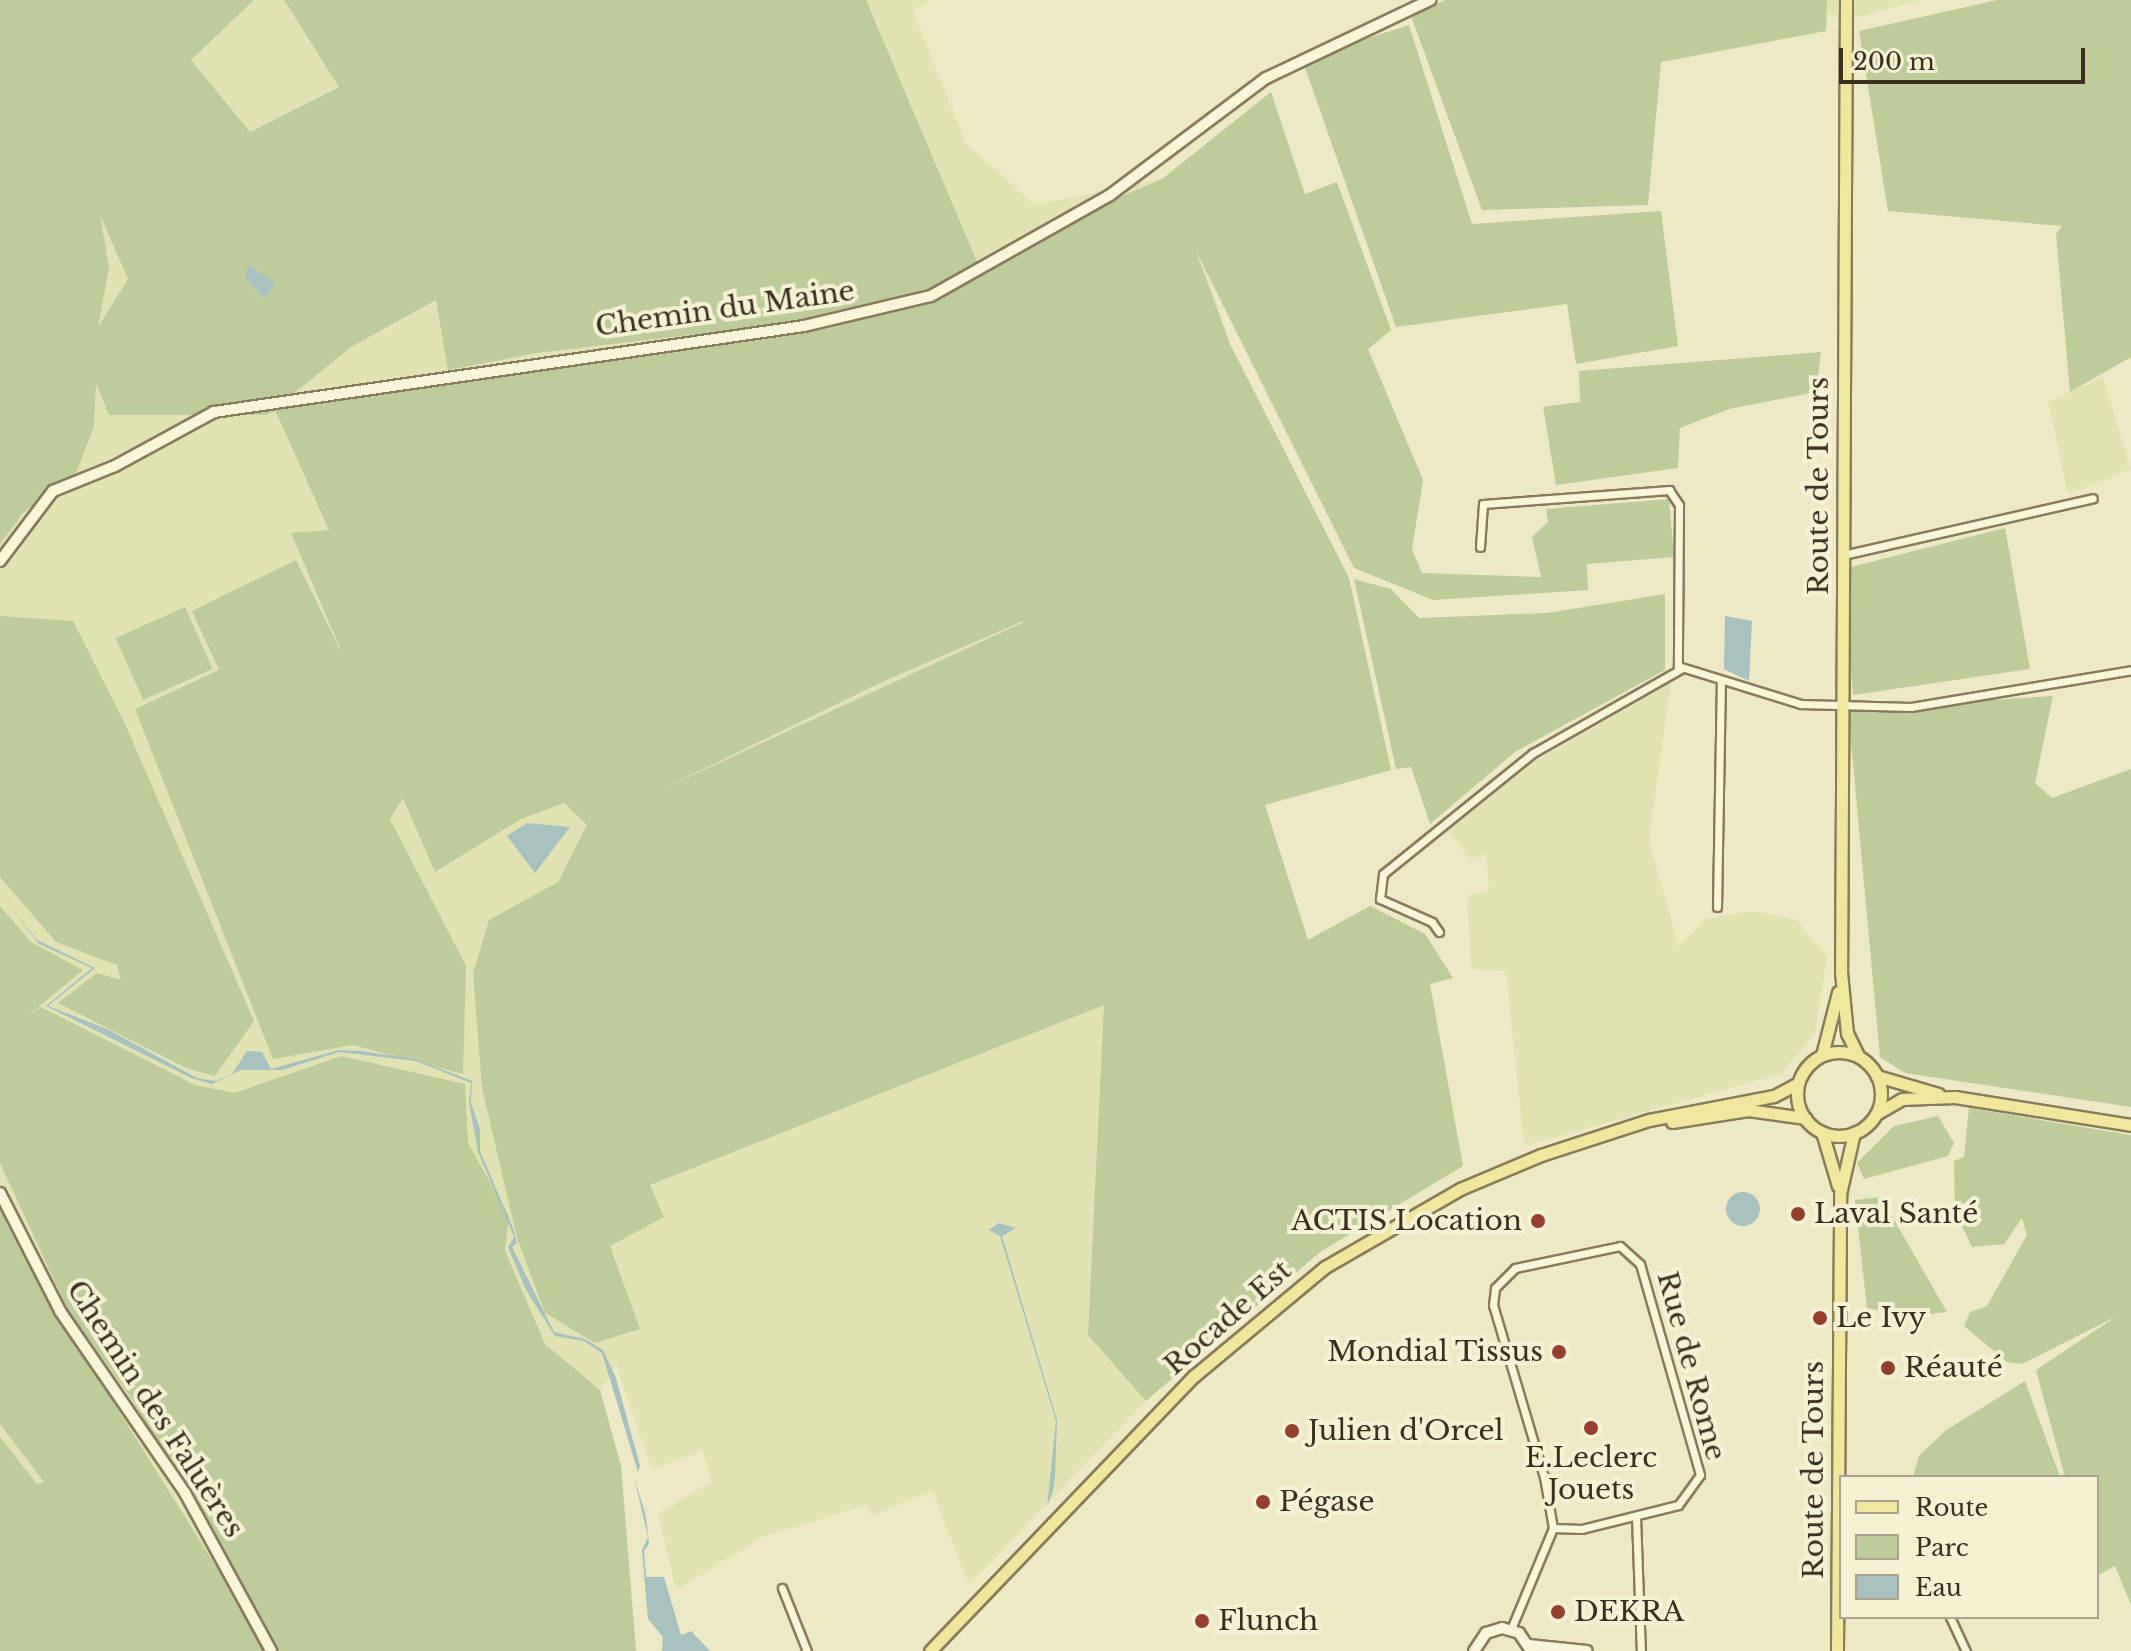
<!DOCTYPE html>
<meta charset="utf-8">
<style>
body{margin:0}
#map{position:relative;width:2131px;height:1651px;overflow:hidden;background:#eee9c5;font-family:"Libre Baskerville",serif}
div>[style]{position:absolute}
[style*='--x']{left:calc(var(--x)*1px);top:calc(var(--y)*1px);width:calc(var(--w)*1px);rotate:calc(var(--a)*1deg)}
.farmland>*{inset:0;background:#e2e3b2}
.green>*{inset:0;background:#bdcc99;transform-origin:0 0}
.water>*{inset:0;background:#a6c1be}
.round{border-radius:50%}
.roads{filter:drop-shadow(2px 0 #887b5b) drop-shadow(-2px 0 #887b5b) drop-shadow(0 2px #887b5b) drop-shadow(0 -2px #887b5b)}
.street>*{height:7px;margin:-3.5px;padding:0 3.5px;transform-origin:3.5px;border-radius:3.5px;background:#f8f5d8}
.secondary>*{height:10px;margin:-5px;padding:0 5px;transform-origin:5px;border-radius:5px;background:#f8f5d8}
.primary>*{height:11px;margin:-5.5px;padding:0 5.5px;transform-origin:5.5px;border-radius:5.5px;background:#f0e69d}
.primary>.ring{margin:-5.5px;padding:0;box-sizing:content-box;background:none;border:11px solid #f0e69d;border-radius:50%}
.dots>*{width:22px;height:22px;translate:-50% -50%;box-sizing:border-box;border:4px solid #f5f2d4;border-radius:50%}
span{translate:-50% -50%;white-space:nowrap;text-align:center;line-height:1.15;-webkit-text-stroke:8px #f5f2d4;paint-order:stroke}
.street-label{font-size:28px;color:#39301f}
.poi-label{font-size:28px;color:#39301f}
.left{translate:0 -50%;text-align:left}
.right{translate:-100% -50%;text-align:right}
.legend{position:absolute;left:1839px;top:1475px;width:260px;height:144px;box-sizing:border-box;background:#f5f2d4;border:2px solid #aaa48c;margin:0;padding:10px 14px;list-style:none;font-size:24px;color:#39301f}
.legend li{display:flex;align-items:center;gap:16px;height:40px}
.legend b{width:40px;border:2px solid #aaa48c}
.scale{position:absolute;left:1839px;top:48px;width:246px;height:36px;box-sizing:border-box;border:4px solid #39301f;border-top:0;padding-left:10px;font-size:24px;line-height:28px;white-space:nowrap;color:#39301f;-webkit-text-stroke:6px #f5f2d4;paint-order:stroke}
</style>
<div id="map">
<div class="farmland">
<div style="clip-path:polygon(254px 0,931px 0,913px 10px,965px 142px,1035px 205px,1162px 179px,1206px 271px,1230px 344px,1349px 578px,1391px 770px,1265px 805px,1308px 940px,1370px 906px,1425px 934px,1453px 978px,1430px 984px,1463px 1166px,1320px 1252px,1146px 1401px,969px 1585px,932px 1491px,871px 1516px,867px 1505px,765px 1536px,676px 1590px,658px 1514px,712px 1481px,702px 1450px,652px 1470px,616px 1365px,600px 1391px,621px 1466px,636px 1651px,0 1651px,0 198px,78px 161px,128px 279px,84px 351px,267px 415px,351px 347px,492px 269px,342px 85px,250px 132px,191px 60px)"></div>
<div style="clip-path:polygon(1794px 0,1920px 0,1852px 19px,1797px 8px)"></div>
<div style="clip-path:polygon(2103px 377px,2131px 469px,2068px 494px,2048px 402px)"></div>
<div style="clip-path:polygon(1671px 683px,1649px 840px,1679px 947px,1705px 919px,1752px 911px,1796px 919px,1827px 956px,1815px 1033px,1781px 1074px,1524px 1146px,1506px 971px,1471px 969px,1467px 896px,1489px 890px,1486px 854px,1470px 859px,1448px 831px,1534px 762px)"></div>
</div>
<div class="green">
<div style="clip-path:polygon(evenodd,0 0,254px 0,191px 60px,250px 132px,339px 87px,284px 0,866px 0,981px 271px,1081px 214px,1162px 179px,1271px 92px,1305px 194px,1337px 182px,1391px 330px,1368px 349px,1423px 480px,1412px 550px,1422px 573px,1541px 577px,1532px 537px,1548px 522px,1546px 509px,1669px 499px,1674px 557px,1587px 564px,1588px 590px,1433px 600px,1354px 568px,1195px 249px,1230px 344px,1349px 578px,1391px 770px,1265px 805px,1308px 940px,1370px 906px,1425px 934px,1453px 978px,1430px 984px,1463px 1166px,1320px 1252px,1146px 1401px,1088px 1335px,1104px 1005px,650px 1185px,664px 1217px,610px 1246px,640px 1329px,595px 1343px,545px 1313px,517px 1238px,482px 1088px,473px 973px,489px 920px,558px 882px,587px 825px,564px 803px,521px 819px,435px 872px,403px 798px,390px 819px,466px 966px,463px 1074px,353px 1045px,273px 1059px,135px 709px,219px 670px,192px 611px,296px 560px,345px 660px,291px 533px,329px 530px,275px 410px,267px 415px,109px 415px,96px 383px,94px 427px,76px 473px,24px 512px,0 544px,0 0,100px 215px,128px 279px,98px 327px,109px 268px,100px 215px,0 0,979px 271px,932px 299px,780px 337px,276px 408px,351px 347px,436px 300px,448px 370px,537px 353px,859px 315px,979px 271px,0 0,1023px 621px,1024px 622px,658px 791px,882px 682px,1023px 621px)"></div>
<div style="clip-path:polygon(1445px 0,1827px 0,1826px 31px,1661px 62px,1648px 205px,1482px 210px,1411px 16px)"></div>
<div style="clip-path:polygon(1997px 0,2131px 0,2131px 357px,2070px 392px,2056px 234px,2062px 226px,1888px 211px,1859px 31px)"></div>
<div style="clip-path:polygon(1409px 25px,1472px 224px,1661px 211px,1678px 346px,1576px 364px,1567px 304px,1396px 327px,1302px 59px)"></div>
<div style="clip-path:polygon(1821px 352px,1816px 392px,1729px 409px,1680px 428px,1678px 468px,1556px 485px,1543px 407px,1580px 402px,1579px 371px)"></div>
<div style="clip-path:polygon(2005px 528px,2030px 669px,1853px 695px,1843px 569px)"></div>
<div style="clip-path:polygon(1354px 579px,1391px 589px,1419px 618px,1547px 613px,1665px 594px,1665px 670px,1515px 752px,1430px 824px,1411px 767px,1396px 769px)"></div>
<div style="left:185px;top:607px;width:68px;height:76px;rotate:66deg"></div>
<div style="clip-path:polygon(0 616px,73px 621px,126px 726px,254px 1021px,215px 1076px,186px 1068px,58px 1003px,97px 973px,121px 980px,117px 965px,56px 942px,0 877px)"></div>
<div style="clip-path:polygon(2053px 696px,2035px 783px,2052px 798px,2131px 769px,2131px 1107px,1905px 1073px,1880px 1057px,1848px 709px)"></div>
<div style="clip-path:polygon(0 906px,31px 942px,83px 970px,27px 1017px,41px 1007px,195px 1085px,235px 1093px,341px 1056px,465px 1084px,468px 1143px,509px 1216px,505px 1251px,545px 1344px,600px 1390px,621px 1466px,636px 1651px,277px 1651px,132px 1399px,68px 1310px,0 1163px)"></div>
<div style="clip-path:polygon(1969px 1108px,2131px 1135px,2131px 1605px,2115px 1566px,2097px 1576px,2097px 1477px,2065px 1477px,2036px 1370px,2117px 1316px,2022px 1364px,2007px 1362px,1964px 1326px,1970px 1312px,1987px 1306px,2027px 1235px,2022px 1218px,2004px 1244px,1972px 1247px,1955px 1212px,1954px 1161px,1964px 1157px)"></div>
<div style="clip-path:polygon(1938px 1116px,1954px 1143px,1948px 1156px,1864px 1179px,1857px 1163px,1894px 1126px)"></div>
<div style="clip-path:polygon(1881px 1197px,1947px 1312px,1912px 1316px,1867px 1308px,1855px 1200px)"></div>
<div style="clip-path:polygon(0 1206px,41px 1287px,269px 1651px,0 1651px,0 1437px,37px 1484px,44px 1482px,0 1424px)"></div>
<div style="clip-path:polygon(2025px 1381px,2060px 1477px,1913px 1477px,1919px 1456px,1945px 1431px)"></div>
</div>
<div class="water">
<div style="clip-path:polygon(248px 266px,275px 282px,265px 299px,245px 278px)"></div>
<div style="clip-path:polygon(1725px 616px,1752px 621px,1749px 681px,1724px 669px)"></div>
<div style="clip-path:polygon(527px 823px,570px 827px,535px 873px,507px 836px)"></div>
<div style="clip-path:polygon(0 892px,37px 940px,95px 968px,48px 1006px,107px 1029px,197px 1078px,216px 1081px,232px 1074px,247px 1051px,262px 1052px,271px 1069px,339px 1050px,361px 1051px,415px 1059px,472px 1081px,471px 1103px,480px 1129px,480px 1151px,513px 1228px,517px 1243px,512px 1247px,554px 1332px,585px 1339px,603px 1350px,616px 1378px,640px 1466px,638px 1472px,602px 1353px,584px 1341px,555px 1336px,526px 1290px,508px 1247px,514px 1237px,478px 1152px,469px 1103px,471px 1083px,416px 1061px,339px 1052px,282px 1070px,241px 1070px,212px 1084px,191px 1078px,46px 1006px,92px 968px,39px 944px)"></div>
<div class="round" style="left:1726px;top:1192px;width:34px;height:34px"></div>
<div style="clip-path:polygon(999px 1223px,1016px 1228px,1002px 1236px,1057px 1420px,1055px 1477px,1053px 1491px,1047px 1507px,1056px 1421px,1000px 1236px,989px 1230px)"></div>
<div style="clip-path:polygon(634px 1477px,645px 1513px,647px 1525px,649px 1544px,644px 1551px,646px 1577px,664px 1577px,681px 1635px,691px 1631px,710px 1651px,662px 1651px,663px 1637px,648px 1619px,642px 1550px,648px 1537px)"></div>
</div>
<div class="roads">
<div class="street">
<div style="--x:1480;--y:547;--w:43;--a:-86"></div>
<div style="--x:1483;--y:504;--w:187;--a:-4.3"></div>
<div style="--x:1669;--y:490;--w:18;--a:56"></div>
<div style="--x:1679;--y:505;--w:161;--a:90.4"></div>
<div style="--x:1678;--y:666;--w:129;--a:17.2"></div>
<div style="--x:1801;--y:704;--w:110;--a:1.6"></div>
<div style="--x:1911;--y:707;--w:223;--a:-9.5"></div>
<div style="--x:1843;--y:555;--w:256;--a:-12.8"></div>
<div style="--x:1717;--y:907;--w:225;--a:-89"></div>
<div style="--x:1439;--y:932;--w:12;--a:-125"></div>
<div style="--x:1432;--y:922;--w:57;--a:-156.1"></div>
<div style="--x:1380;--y:899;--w:25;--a:-83"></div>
<div style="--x:1383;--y:874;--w:193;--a:-38.9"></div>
<div style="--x:1533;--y:753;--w:170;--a:-29.6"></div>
<div style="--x:1636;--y:1517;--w:134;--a:87.9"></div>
<div style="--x:782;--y:1588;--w:68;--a:68.4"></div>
<div style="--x:1950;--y:1617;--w:38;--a:65"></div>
<div style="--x:1511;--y:1629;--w:109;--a:-67.4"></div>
<div style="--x:1553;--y:1528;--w:52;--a:-100"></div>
<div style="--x:1544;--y:1477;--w:179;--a:-106.5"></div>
<div style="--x:1493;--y:1305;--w:17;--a:-83"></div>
<div style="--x:1495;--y:1288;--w:28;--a:-45"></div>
<div style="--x:1515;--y:1268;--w:107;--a:-11.8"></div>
<div style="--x:1620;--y:1246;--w:27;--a:42"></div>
<div style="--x:1640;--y:1264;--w:219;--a:74.1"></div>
<div style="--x:1700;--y:1475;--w:37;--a:126"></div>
<div style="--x:1678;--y:1505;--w:99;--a:166"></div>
<div style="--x:1582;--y:1529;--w:29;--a:-178"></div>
</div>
<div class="secondary">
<div style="--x:0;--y:561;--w:88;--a:-52.9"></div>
<div style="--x:53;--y:491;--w:67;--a:-22"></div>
<div style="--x:115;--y:466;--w:113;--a:-28.6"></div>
<div style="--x:214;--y:412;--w:596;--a:-8.29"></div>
<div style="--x:804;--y:326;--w:130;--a:-13.3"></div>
<div style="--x:931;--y:296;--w:206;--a:-29.4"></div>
<div style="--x:1110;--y:195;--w:195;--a:-36.9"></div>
<div style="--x:1266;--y:78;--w:182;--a:-25.4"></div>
<div style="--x:0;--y:1193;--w:132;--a:63"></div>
<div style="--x:60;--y:1311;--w:221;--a:55.5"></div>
<div style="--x:185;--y:1493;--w:180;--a:61.4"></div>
<div style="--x:1529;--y:1645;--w:58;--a:5.9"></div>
<div style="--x:1474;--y:1651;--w:22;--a:-56"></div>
<div style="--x:1486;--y:1633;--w:17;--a:-17"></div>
<div style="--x:1502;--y:1628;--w:18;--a:16"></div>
<div style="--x:1519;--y:1633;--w:22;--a:56"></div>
</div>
<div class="primary">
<div style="--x:1846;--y:0;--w:972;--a:90.29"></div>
<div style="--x:1841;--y:972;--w:61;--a:84.4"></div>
<div style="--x:1847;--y:1033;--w:25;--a:64"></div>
<div class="ring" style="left:1797px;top:1052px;width:73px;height:73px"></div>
<div style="--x:1822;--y:1055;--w:65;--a:-75.7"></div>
<div style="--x:1877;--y:1076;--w:64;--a:16.4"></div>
<div style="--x:1876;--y:1114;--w:30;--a:-30"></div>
<div style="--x:1902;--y:1099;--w:53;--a:-2.2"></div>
<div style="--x:1955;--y:1097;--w:178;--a:9"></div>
<div style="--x:1672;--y:1122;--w:77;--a:-9"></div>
<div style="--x:1748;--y:1110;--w:58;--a:8"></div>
<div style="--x:1822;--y:1132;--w:56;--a:73.5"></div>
<div style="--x:930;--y:1651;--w:381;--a:-46.2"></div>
<div style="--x:1194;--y:1376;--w:170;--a:-39.8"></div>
<div style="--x:1325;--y:1267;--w:156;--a:-30"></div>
<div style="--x:1460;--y:1189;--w:88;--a:-22.8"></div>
<div style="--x:1541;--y:1155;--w:114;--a:-18"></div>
<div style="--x:1649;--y:1120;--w:127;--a:-10.9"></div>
<div style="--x:1774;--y:1096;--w:27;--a:-28"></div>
<div style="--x:1837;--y:1651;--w:457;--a:-89.6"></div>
<div style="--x:1840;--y:1194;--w:63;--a:-77.1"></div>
</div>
</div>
<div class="dots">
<div style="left:1798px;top:1214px;background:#973e2c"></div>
<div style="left:1538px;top:1221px;background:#973e2c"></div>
<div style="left:1820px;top:1318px;background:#973e2c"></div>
<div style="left:1559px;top:1352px;background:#973e2c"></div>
<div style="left:1888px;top:1368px;background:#973e2c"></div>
<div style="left:1591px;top:1428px;background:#973e2c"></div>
<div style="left:1292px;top:1431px;background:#973e2c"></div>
<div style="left:1263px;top:1502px;background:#973e2c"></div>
<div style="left:1558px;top:1612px;background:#973e2c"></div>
<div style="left:1202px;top:1621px;background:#973e2c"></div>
</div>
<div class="street-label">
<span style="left:725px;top:309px;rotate:-8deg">Chemin du Maine</span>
<span style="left:1819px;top:486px;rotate:-90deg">Route de Tours</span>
<span style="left:1228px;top:1318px;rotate:-41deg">Rocade Est</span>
<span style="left:1691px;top:1366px;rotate:75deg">Rue de Rome</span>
<span style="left:155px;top:1409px;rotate:57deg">Chemin des Faluères</span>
<span style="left:1814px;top:1470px;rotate:-90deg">Route de Tours</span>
</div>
<div class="poi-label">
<span class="left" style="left:1814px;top:1214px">Laval Santé</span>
<span class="right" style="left:1522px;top:1221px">ACTIS Location</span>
<span class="left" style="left:1836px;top:1318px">Le Ivy</span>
<span class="right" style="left:1543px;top:1352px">Mondial Tissus</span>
<span class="left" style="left:1904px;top:1368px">Réauté</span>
<span class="left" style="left:1308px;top:1431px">Julien d'Orcel</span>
<span style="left:1591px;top:1474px">E.Leclerc<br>Jouets</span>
<span class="left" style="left:1279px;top:1502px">Pégase</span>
<span class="left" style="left:1574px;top:1612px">DEKRA</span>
<span class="left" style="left:1218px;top:1621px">Flunch</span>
</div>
<ul class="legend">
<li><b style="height:10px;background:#f0e69d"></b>Route</li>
<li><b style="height:22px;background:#bdcc99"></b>Parc</li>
<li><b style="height:22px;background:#a6c1be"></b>Eau</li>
</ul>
<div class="scale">200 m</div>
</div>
